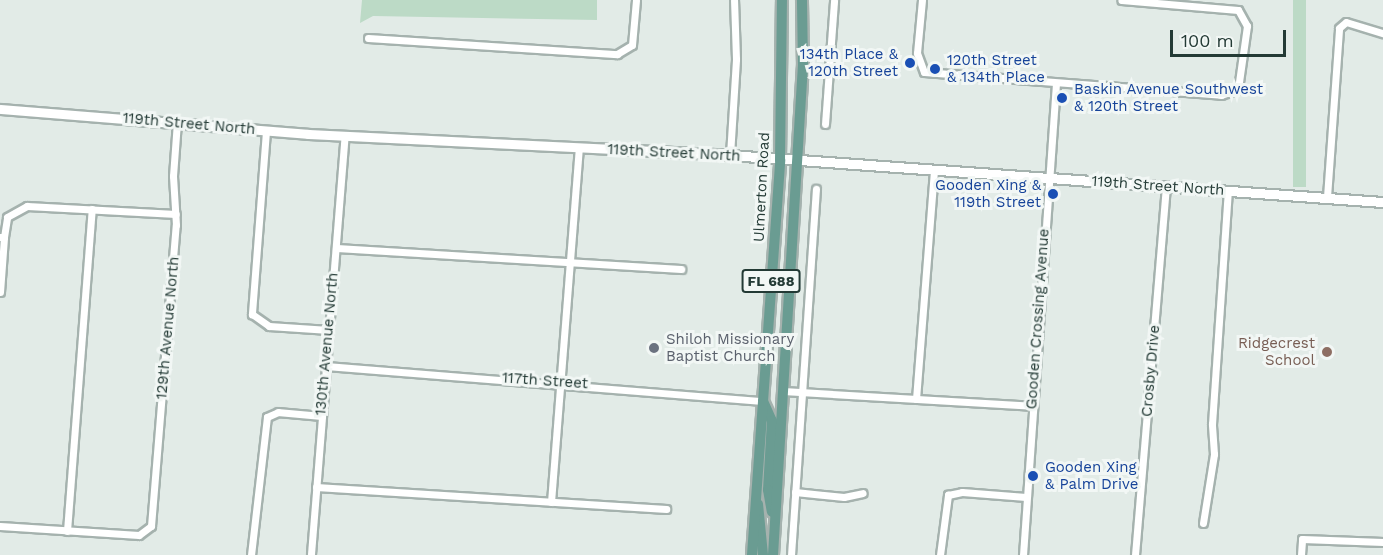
<!DOCTYPE html>
<style>
body{margin:0}
#map{position:relative;width:1383px;height:555px;overflow:hidden;background:#e2ebe7;font-family:"Work Sans",sans-serif}
div>[style]{position:absolute}
[style*='--x']{left:calc(var(--x)*1px);top:calc(var(--y)*1px);width:calc(var(--w)*1px);rotate:calc(var(--a)*1deg)}
.green>*{inset:0;background:#bcdac6;transform-origin:0 0}
.roads{filter:drop-shadow(2px 0 #a5b2ae) drop-shadow(-2px 0 #a5b2ae) drop-shadow(0 2px #a5b2ae) drop-shadow(0 -2px #a5b2ae)}
.street>*{height:7px;margin:-3.5px;padding:0 3.5px;transform-origin:3.5px;border-radius:3.5px;background:#fff}
.secondary>*{height:9px;margin:-4.5px;padding:0 4.5px;transform-origin:4.5px;border-radius:4.5px;background:#fff}
.primary>*{height:10px;margin:-5px;padding:0 5px;transform-origin:5px;border-radius:5px;background:#6a9c92}
.dots>*{width:16px;height:16px;translate:-50% -50%;box-sizing:border-box;border:3px solid #f2f7f5;border-radius:50%}
span{translate:-50% -50%;white-space:nowrap;text-align:center;line-height:1.15;-webkit-text-stroke:6px #f2f7f5;paint-order:stroke}
.shield-label span{padding:2px 4px;background:#f2f7f5;border:2px solid;border-radius:4px;-webkit-text-stroke-width:0}
.shield-label{font-size:14px;color:#233a35;font-weight:700}
.transit-label{font-size:15px;color:#164399}
.right{translate:-100% -50%;text-align:right}
.left{translate:0 -50%;text-align:left}
.street-label{font-size:15px;color:#233a35}
.worship-label{font-size:15px;color:#5b616d}
.education-label{font-size:15px;color:#785e54}
.scale{position:absolute;left:1170px;top:30px;width:116px;height:27px;box-sizing:border-box;border:3px solid #233a35;border-top:0;padding-left:8px;font-size:18px;line-height:21px;white-space:nowrap;color:#233a35;-webkit-text-stroke:4px #f2f7f5;paint-order:stroke}
</style>
<div id="map">
<div class="green">
<div style="clip-path:polygon(362px 0,597px 0,597px 20px,373px 16px,360px 23px)"></div>
<div style="left:1293px;top:0;width:13px;height:187px"></div>
</div>
<div class="roads">
<div class="street">
<div style="--x:922;--y:0;--w:53;--a:95.4"></div>
<div style="--x:917;--y:53;--w:20;--a:70"></div>
<div style="--x:924;--y:72;--w:298;--a:4.4"></div>
<div style="--x:1221;--y:95;--w:18;--a:-19"></div>
<div style="--x:1238;--y:89;--w:64;--a:-81.9"></div>
<div style="--x:1247;--y:26;--w:18;--a:-119"></div>
<div style="--x:1238;--y:10;--w:117;--a:-175.1"></div>
<div style="--x:368;--y:38;--w:250;--a:3.7"></div>
<div style="--x:617;--y:54;--w:17;--a:-31"></div>
<div style="--x:632;--y:45;--w:45;--a:-84.9"></div>
<div style="--x:825;--y:124;--w:124;--a:-85.8"></div>
<div style="--x:266;--y:131;--w:184;--a:94.4"></div>
<div style="--x:252;--y:314;--w:21;--a:35"></div>
<div style="--x:269;--y:326;--w:60;--a:3.8"></div>
<div style="--x:730;--y:155;--w:96;--a:-86.4"></div>
<div style="--x:736;--y:59;--w:59;--a:-91.9"></div>
<div style="--x:1327;--y:197;--w:169;--a:-85.9"></div>
<div style="--x:1339;--y:28;--w:9;--a:-41"></div>
<div style="--x:1346;--y:22;--w:39;--a:17"></div>
<div style="--x:0;--y:237;--w:4;--a:0"></div>
<div style="--x:4;--y:237;--w:20;--a:-81"></div>
<div style="--x:7;--y:217;--w:23;--a:-29"></div>
<div style="--x:27;--y:206;--w:149;--a:3.1"></div>
<div style="--x:336;--y:248;--w:346;--a:3.5"></div>
<div style="--x:0;--y:292;--w:55;--a:-85.8"></div>
<div style="--x:326;--y:366;--w:438;--a:4.6"></div>
<div style="--x:783;--y:391;--w:249;--a:3.4"></div>
<div style="--x:916;--y:399;--w:229;--a:-85.5"></div>
<div style="--x:316;--y:487;--w:351;--a:3.6"></div>
<div style="--x:795;--y:492;--w:49;--a:5.8"></div>
<div style="--x:844;--y:497;--w:19;--a:-12"></div>
<div style="--x:551;--y:502;--w:355;--a:-85.5"></div>
<div style="--x:1203;--y:523;--w:70;--a:-80.9"></div>
<div style="--x:1214;--y:454;--w:30;--a:-94"></div>
<div style="--x:1212;--y:424;--w:234;--a:-86.1"></div>
<div style="--x:0;--y:526;--w:139;--a:3.7"></div>
<div style="--x:139;--y:535;--w:15;--a:-37"></div>
<div style="--x:151;--y:526;--w:302;--a:-85.3"></div>
<div style="--x:176;--y:225;--w:49;--a:-93.5"></div>
<div style="--x:173;--y:176;--w:54;--a:-85.8"></div>
<div style="--x:67;--y:531;--w:323;--a:-85.6"></div>
<div style="--x:311;--y:554;--w:420;--a:-85.4"></div>
<div style="--x:251;--y:555;--w:139;--a:-83.4"></div>
<div style="--x:267;--y:417;--w:12;--a:-24"></div>
<div style="--x:278;--y:412;--w:43;--a:5.3"></div>
<div style="--x:791;--y:555;--w:367;--a:-86.1"></div>
<div style="--x:940;--y:555;--w:61;--a:-82.4"></div>
<div style="--x:948;--y:495;--w:14;--a:-12"></div>
<div style="--x:962;--y:492;--w:64;--a:4.5"></div>
<div style="--x:1023;--y:555;--w:472;--a:-86"></div>
<div style="--x:1135;--y:555;--w:369;--a:-85.2"></div>
<div style="--x:1301;--y:555;--w:16;--a:-86"></div>
<div style="--x:1302;--y:539;--w:81;--a:2.1"></div>
</div>
<div class="secondary">
<div style="--x:0;--y:109;--w:309;--a:4.6"></div>
<div style="--x:308;--y:134;--w:423;--a:2.8"></div>
<div style="--x:730;--y:155;--w:655;--a:4.12"></div>
</div>
<div class="primary">
<div style="--x:763;--y:401;--w:22;--a:66"></div>
<div style="--x:772;--y:421;--w:69;--a:93.3"></div>
<div style="--x:768;--y:490;--w:22;--a:80"></div>
<div style="--x:758;--y:504;--w:51;--a:84.4"></div>
<div style="--x:752;--y:555;--w:396;--a:-85.9"></div>
<div style="--x:780;--y:160;--w:160;--a:-89.3"></div>
<div style="--x:773;--y:555;--w:490;--a:-86.5"></div>
<div style="--x:803;--y:66;--w:66;--a:-90.9"></div>
</div>
</div>
<div class="dots">
<div style="left:910px;top:63px;background:#1a4fb4"></div>
<div style="left:935px;top:69px;background:#1a4fb4"></div>
<div style="left:1062px;top:98px;background:#1a4fb4"></div>
<div style="left:1053px;top:194px;background:#1a4fb4"></div>
<div style="left:654px;top:348px;background:#6b7280"></div>
<div style="left:1327px;top:352px;background:#8d6e63"></div>
<div style="left:1033px;top:476px;background:#1a4fb4"></div>
</div>
<div class="shield-label">
<span style="left:771px;top:281px">FL 688</span>
</div>
<div class="transit-label">
<span class="right" style="left:898px;top:63px">134th Place &amp;<br>120th Street</span>
<span class="left" style="left:947px;top:69px">120th Street<br>&amp; 134th Place</span>
<span class="left" style="left:1074px;top:98px">Baskin Avenue Southwest<br>&amp; 120th Street</span>
<span class="right" style="left:1041px;top:194px">Gooden Xing &amp;<br>119th Street</span>
<span class="left" style="left:1045px;top:476px">Gooden Xing<br>&amp; Palm Drive</span>
</div>
<div class="street-label">
<span style="left:189px;top:124px;rotate:5deg">119th Street North</span>
<span style="left:674px;top:153px;rotate:3deg">119th Street North</span>
<span style="left:1158px;top:186px;rotate:4deg">119th Street North</span>
<span style="left:762px;top:187px;rotate:-87deg">Ulmerton Road</span>
<span style="left:1038px;top:319px;rotate:-86deg">Gooden Crossing Avenue</span>
<span style="left:168px;top:328px;rotate:-85deg">129th Avenue North</span>
<span style="left:327px;top:344px;rotate:-85deg">130th Avenue North</span>
<span style="left:1151px;top:371px;rotate:-85deg">Crosby Drive</span>
<span style="left:545px;top:381px;rotate:4deg">117th Street</span>
</div>
<div class="worship-label">
<span class="left" style="left:666px;top:348px">Shiloh Missionary<br>Baptist Church</span>
</div>
<div class="education-label">
<span class="right" style="left:1315px;top:352px">Ridgecrest<br>School</span>
</div>
<div class="scale">100 m</div>
</div>
